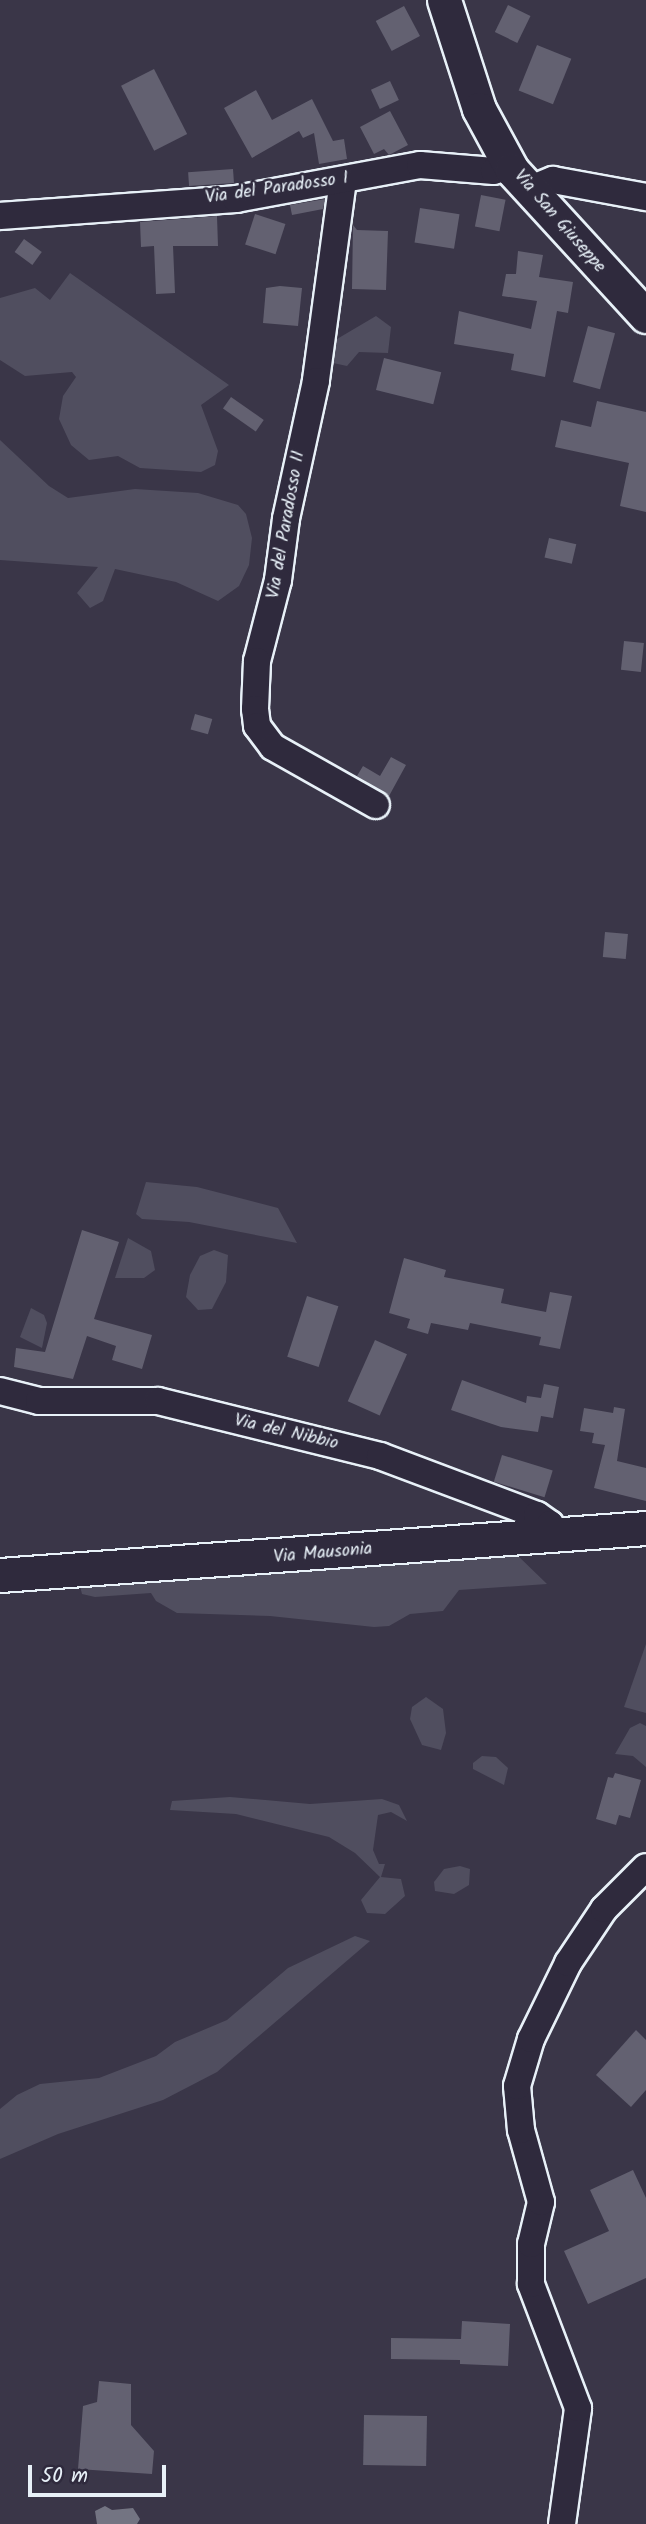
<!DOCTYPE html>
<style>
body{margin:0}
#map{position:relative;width:646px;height:2524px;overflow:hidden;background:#3a3648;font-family:Kalam,sans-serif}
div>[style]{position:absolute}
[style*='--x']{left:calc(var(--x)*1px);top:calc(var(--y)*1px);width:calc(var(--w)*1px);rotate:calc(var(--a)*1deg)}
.green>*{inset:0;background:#504e5f}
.water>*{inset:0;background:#737482}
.building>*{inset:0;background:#636171;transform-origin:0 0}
.roads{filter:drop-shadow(2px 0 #e8f1f8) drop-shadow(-2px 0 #e8f1f8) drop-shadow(0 2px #e8f1f8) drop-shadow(0 -2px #e8f1f8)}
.minor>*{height:26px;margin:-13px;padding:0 13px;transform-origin:13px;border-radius:13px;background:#2f2a3d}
.major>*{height:33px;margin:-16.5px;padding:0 16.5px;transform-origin:16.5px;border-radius:16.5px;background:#2f2a3d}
span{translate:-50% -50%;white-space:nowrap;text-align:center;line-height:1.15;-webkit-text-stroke:5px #2f2a3d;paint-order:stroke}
.street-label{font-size:18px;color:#e8f1f8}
.scale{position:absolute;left:28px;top:2465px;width:138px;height:32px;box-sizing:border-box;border:4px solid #e8f1f8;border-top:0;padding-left:9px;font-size:21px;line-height:24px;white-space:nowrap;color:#e8f1f8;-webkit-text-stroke:5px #2f2a3d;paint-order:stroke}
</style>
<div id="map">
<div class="green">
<div style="clip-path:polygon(70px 273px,229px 385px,201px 405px,218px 451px,215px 465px,201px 472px,140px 468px,118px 456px,89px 460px,71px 445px,59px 419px,63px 396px,76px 377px,72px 372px,25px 376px,0 360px,0 298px,35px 288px,50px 300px)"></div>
<div style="clip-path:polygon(376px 316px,391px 327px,388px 353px,359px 352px,347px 366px,333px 363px,332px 346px,337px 339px)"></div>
<div style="clip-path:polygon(0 440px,49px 486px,68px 498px,135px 489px,198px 493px,238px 505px,246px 514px,252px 538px,249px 565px,239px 586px,218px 601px,176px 582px,115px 569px,103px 601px,90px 608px,77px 593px,98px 567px,0 560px)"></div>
<div style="clip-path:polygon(146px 1182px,197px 1187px,278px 1208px,297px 1243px,189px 1222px,142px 1219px,136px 1214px)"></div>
<div style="clip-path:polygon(128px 1238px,151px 1251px,155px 1270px,144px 1278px,115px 1278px)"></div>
<div style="clip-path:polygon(214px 1250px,228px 1255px,226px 1282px,212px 1309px,198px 1310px,186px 1297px,190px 1275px,200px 1256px)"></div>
<div style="clip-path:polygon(31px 1308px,44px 1315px,47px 1323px,42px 1348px,20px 1337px)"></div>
<div style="clip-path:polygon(513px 1551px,547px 1584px,459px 1590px,443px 1611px,410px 1614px,389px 1626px,374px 1627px,270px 1616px,177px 1613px,156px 1601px,151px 1593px,95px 1597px,82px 1594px,79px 1582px)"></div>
<div style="clip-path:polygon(646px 1644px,646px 1713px,624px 1707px)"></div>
<div style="clip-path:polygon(426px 1697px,443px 1709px,446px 1733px,441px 1750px,422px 1745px,410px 1719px,412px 1707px)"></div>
<div style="clip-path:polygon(640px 1723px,646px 1726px,646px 1767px,633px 1756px,615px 1754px,630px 1728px)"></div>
<div style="clip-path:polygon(482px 1756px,496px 1757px,508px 1768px,504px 1785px,473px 1769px,473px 1763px)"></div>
<div style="clip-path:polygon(230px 1797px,310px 1804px,382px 1799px,399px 1805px,407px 1821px,391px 1812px,378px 1815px,373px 1850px,379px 1864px,385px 1864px,381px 1877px,401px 1879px,405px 1896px,385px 1914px,367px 1913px,361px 1900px,380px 1877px,355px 1853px,329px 1837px,236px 1814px,170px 1810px,172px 1801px)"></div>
<div style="clip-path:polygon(460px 1866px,470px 1869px,469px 1885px,454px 1894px,435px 1891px,434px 1882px,444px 1869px)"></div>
<div style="clip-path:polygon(355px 1936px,370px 1941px,217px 2072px,163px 2100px,58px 2134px,0 2159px,0 2109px,17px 2095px,40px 2084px,99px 2078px,156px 2056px,175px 2042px,227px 2020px,288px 1968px)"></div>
</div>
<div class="water">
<div style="clip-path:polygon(105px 2506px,112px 2510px,133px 2508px,140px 2519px,137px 2524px,97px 2524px,95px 2511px)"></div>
</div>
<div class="building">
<div style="left:508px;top:5px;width:25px;height:30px;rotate:26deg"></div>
<div style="left:404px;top:6px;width:34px;height:32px;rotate:62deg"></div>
<div style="left:537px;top:45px;width:37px;height:49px;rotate:22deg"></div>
<div style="left:154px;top:69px;width:73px;height:37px;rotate:63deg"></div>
<div style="left:390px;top:81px;width:21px;height:21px;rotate:65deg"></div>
<div style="clip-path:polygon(256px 90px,272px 120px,312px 99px,333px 141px,344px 139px,347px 159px,319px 164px,314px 133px,303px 138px,299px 131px,252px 158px,224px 108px)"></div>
<div style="clip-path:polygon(390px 111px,408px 145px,389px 155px,384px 149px,374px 154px,360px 127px)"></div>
<div style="left:233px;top:169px;width:14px;height:45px;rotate:86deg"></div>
<div style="left:481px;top:195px;width:25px;height:32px;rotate:11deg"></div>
<div style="clip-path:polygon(325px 199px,323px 209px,292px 215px,290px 205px)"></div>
<div style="left:420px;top:208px;width:40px;height:35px;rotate:9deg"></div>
<div style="left:255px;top:214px;width:32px;height:32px;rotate:18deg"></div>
<div style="clip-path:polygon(217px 216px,218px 246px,173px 246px,175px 293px,156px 294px,154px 246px,141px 247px,140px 222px)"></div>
<div style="clip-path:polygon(353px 225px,357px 230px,388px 231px,386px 290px,352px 289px)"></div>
<div style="left:24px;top:239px;width:22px;height:16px;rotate:36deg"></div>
<div style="clip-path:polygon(518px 251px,543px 255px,539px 277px,573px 282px,568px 313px,557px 311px,545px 377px,511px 370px,514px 354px,454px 344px,459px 311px,531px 329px,537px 301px,502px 296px,506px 274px,516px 274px)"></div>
<div style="clip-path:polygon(280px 286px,302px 288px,298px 326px,263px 323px,266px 288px)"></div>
<div style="left:588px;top:326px;width:28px;height:58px;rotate:15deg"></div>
<div style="left:384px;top:358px;width:59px;height:33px;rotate:14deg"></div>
<div style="left:231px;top:397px;width:40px;height:14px;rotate:35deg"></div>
<div style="clip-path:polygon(597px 401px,646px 412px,646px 512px,620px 506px,629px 463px,555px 447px,561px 420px,591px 427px)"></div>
<div style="left:549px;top:538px;width:28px;height:20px;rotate:13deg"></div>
<div style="left:624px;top:641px;width:20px;height:29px;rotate:6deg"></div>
<div style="left:195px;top:714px;width:18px;height:16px;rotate:16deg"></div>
<div style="clip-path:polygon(391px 757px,406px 765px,389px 796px,357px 776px,363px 766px,380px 776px)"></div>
<div style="left:605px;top:932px;width:23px;height:25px;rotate:5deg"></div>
<div style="clip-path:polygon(82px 1230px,119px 1242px,94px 1319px,152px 1335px,142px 1369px,112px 1360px,116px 1346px,87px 1336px,73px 1379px,14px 1367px,16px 1348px,45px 1352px)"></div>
<div style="clip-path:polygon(404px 1258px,446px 1270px,444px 1277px,504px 1289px,501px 1303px,546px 1312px,550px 1292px,572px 1296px,560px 1349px,539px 1345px,541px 1337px,470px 1323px,468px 1330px,431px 1323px,428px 1334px,407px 1328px,410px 1319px,389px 1313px)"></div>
<div style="left:307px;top:1296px;width:33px;height:64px;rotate:18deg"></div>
<div style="left:375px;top:1340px;width:35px;height:67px;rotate:24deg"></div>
<div style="clip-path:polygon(462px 1380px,526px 1403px,527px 1396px,541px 1398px,544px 1384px,559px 1387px,553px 1418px,541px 1416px,538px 1432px,501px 1427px,451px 1410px)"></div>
<div style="clip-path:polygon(614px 1407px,625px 1409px,617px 1461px,646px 1468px,646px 1501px,594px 1488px,605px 1445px,592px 1443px,594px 1433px,580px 1431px,584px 1408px,613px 1413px)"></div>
<div style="left:502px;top:1455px;width:53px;height:28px;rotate:17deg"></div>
<div style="clip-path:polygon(615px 1773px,641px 1780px,630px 1818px,619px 1815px,616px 1825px,596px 1819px,608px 1777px,613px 1778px)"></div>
<div style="clip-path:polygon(636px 2030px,646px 2040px,646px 2090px,631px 2107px,596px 2075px)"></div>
<div style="clip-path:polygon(633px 2170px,646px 2198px,646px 2278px,588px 2304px,564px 2251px,609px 2231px,590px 2190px)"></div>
<div style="clip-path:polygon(462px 2321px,510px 2324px,508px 2366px,460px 2364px,460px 2360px,391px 2359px,391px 2338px,461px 2339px)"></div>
<div style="clip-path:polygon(99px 2381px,131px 2384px,131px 2425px,154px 2451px,152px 2474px,78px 2469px,83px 2406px,97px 2402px)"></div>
<div style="left:364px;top:2415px;width:63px;height:50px;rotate:1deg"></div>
</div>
<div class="roads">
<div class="minor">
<div style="--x:343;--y:180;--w:203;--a:97.7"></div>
<div style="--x:316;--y:381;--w:141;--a:102.3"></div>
<div style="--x:286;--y:519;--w:62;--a:97.5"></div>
<div style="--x:278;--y:580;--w:84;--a:104.5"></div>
<div style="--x:257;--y:661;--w:48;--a:92.4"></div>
<div style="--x:255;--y:709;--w:17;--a:83"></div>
<div style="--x:257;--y:726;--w:26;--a:53"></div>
<div style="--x:273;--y:747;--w:118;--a:29.4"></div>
<div style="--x:528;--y:190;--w:27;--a:-22"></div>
<div style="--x:553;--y:180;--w:95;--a:10.4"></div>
<div style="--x:0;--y:216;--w:237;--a:-4.1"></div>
<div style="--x:236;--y:199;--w:187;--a:-10.5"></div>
<div style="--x:420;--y:165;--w:74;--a:4.6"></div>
<div style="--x:494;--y:171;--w:16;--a:-18"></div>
<div style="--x:0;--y:1391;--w:40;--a:14.4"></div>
<div style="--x:39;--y:1401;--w:119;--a:0"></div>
<div style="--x:158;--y:1401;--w:229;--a:13.9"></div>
<div style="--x:380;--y:1456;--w:168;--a:20.6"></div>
<div style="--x:537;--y:1515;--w:16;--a:35"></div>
<div style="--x:550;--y:1524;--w:11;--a:75"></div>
<div style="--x:562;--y:2524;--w:117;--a:-82.1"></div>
<div style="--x:578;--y:2408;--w:133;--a:-110.8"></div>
<div style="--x:531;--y:2284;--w:40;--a:-90"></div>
<div style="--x:531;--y:2244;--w:43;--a:-76.6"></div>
<div style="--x:541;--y:2202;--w:75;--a:-105.5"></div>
<div style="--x:521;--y:2130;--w:44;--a:-95.2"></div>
<div style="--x:517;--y:2086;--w:49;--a:-73.4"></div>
<div style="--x:531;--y:2039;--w:85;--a:-64"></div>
<div style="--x:568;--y:1963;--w:65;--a:-56.3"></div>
<div style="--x:604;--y:1909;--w:59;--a:-45"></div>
</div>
<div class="major">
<div style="--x:444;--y:0;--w:114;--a:72.2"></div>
<div style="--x:479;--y:109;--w:69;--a:61.6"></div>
<div style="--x:512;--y:170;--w:198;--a:47.5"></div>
<div style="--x:0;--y:1575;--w:648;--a:-4.16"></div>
</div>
</div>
<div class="street-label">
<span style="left:277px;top:189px;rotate:-8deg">Via del Paradosso I</span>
<span style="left:559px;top:222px;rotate:49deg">Via San Giuseppe</span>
<span style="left:287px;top:525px;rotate:-80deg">Via del Paradosso II</span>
<span style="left:286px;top:1433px;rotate:13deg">Via del Nibbio</span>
<span style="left:323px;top:1554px;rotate:-5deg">Via Mausonia</span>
</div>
<div class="scale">50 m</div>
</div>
